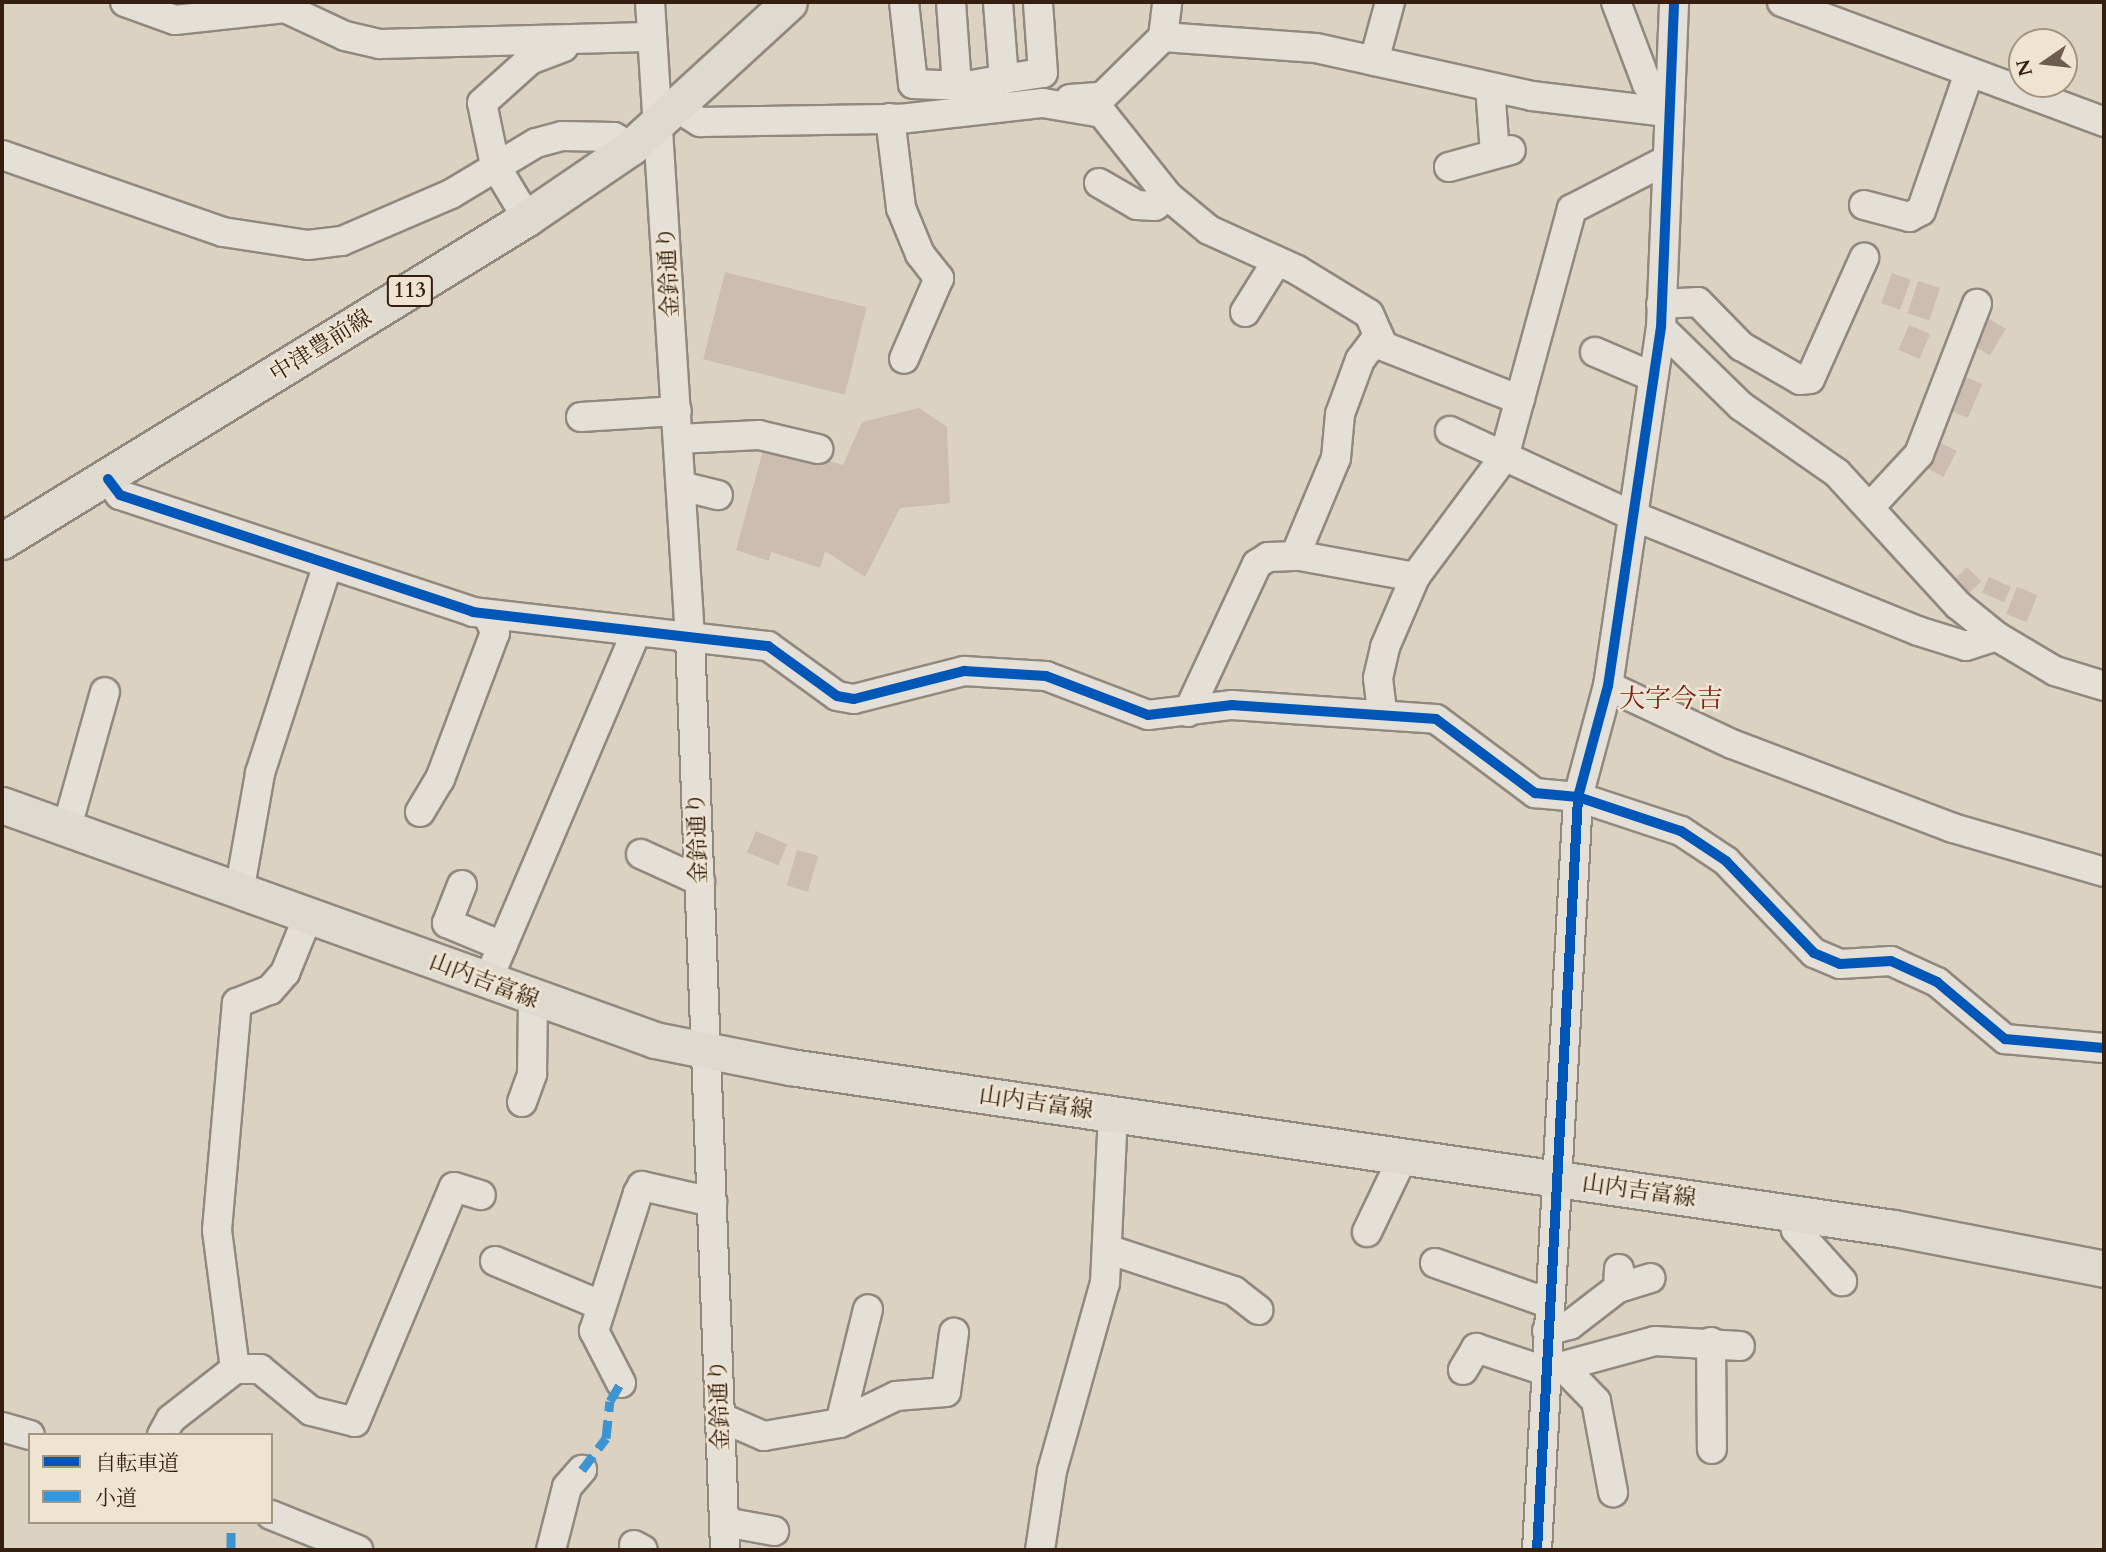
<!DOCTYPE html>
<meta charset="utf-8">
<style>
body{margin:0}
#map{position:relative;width:2106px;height:1552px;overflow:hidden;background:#dcd2c2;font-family:Cardo,"Noto Serif JP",serif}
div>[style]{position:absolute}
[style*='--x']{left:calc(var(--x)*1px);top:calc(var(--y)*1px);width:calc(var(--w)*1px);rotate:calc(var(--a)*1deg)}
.building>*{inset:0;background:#cdbcb0;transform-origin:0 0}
.roads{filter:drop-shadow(2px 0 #91887e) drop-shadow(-2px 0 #91887e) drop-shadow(0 2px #91887e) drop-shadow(0 -2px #91887e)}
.minor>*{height:28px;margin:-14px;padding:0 14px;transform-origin:14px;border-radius:14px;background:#e4dfd7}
.major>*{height:35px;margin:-17.5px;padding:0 17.5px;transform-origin:17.5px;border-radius:17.5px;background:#dfdad0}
.quiet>*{height:9px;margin-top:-4.5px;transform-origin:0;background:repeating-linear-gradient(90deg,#3d94d2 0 18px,transparent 0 27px)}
.cycleway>*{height:10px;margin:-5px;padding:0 5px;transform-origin:5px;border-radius:5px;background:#0057b8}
span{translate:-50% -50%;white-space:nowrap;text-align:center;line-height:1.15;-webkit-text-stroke:5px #efe4d1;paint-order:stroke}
.shield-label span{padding:2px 5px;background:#efe4d1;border:2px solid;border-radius:5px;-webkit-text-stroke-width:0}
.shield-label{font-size:21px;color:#331e0f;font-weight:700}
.street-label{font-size:23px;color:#331e0f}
.quarter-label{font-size:26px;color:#7a1f14}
.frame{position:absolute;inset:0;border:4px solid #331e0f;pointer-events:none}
.legend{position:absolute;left:28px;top:1433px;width:245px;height:91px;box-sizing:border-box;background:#efe4d1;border:2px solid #a49583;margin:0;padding:9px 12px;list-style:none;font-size:21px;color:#331e0f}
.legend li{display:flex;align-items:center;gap:14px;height:35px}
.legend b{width:35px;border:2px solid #a49583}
.north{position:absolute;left:2008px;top:28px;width:70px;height:70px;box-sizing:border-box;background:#efe4d1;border:2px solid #a49583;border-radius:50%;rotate:256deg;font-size:19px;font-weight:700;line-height:28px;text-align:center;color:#331e0f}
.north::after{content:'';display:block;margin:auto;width:24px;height:32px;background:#6e5d4e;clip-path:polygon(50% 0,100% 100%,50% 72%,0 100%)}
</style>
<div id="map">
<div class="building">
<div style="left:725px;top:272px;width:146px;height:90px;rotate:14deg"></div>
<div style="left:1892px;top:273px;width:20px;height:32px;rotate:20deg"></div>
<div style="left:1918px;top:281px;width:23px;height:34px;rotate:18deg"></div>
<div style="left:1986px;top:317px;width:23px;height:31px;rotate:31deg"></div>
<div style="left:1909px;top:325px;width:23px;height:27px;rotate:23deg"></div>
<div style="left:1961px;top:375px;width:23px;height:37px;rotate:23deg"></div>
<div style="clip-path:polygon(919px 408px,947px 427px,950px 503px,900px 508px,865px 577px,825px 551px,820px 568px,771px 552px,769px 561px,736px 550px,765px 443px,843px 465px,862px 422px)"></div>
<div style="left:1939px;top:442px;width:20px;height:29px;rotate:27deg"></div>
<div style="left:1967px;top:567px;width:20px;height:26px;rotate:45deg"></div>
<div style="left:1989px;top:577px;width:24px;height:17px;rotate:24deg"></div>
<div style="left:2017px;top:587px;width:22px;height:29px;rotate:22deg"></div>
<div style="left:756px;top:831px;width:34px;height:23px;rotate:23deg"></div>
<div style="left:797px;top:850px;width:22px;height:37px;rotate:16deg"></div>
</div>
<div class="roads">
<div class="minor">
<div style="--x:125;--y:2;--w:53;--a:19.8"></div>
<div style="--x:175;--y:20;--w:111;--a:-6.2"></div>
<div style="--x:285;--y:8;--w:66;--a:25"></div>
<div style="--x:345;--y:36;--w:36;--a:13"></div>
<div style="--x:380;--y:44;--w:269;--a:-1.5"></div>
<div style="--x:650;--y:2;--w:636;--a:86.4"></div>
<div style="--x:690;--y:637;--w:914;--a:87.8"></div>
<div style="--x:904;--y:2;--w:82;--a:83.7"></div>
<div style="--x:913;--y:84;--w:53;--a:2.2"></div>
<div style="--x:951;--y:2;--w:84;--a:85.9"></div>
<div style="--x:1616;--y:2;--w:88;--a:69.3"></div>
<div style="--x:1647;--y:84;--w:34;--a:54"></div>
<div style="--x:1782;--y:2;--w:344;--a:20.4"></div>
<div style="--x:1163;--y:37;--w:153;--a:4.1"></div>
<div style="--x:1316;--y:48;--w:221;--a:12.5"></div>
<div style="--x:1532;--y:96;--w:136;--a:6.8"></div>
<div style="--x:1374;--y:61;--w:61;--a:-74.8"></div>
<div style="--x:1004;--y:79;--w:39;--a:-9"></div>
<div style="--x:1043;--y:73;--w:70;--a:-94.1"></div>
<div style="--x:1490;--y:87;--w:67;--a:85.7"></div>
<div style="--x:1070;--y:99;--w:32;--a:-4"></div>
<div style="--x:1102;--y:97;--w:86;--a:-44.5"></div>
<div style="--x:1163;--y:37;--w:35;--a:-83"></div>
<div style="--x:679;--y:109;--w:25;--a:32"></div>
<div style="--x:700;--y:122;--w:200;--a:-0.9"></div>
<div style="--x:900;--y:119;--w:144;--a:-6.4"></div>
<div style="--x:1043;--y:103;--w:60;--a:9.6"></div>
<div style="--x:1102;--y:113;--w:106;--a:51.5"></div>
<div style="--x:1168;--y:196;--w:53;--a:39.7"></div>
<div style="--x:1209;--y:230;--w:97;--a:24.4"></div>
<div style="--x:1297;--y:270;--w:84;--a:31.4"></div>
<div style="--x:1369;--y:314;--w:35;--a:66"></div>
<div style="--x:1383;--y:346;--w:147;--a:21.5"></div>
<div style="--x:968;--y:111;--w:25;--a:-95"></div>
<div style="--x:966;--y:86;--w:39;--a:-10"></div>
<div style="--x:1004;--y:79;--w:77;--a:-94.5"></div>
<div style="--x:890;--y:118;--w:91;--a:83"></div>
<div style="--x:901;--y:208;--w:50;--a:67.6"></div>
<div style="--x:920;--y:254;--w:31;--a:52"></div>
<div style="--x:939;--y:278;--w:88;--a:113.4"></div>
<div style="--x:2;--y:155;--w:234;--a:19.2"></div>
<div style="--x:223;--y:232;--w:86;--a:8.7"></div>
<div style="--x:308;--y:245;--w:34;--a:-7"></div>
<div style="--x:342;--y:241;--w:119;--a:-23.3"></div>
<div style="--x:451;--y:194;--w:99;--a:-31"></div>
<div style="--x:536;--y:143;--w:27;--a:-15"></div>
<div style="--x:562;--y:136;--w:52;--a:1.1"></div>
<div style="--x:614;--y:137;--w:20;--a:30"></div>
<div style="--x:1449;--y:167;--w:64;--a:-15.3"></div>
<div style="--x:1099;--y:183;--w:44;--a:30.1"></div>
<div style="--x:1137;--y:205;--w:18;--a:3"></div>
<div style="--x:1155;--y:206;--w:16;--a:-38"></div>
<div style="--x:1864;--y:205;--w:47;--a:14.9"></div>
<div style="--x:1909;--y:217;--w:13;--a:-27"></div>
<div style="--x:1921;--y:211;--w:143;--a:-70.8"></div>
<div style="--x:527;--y:218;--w:62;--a:-121.1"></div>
<div style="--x:495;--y:165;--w:63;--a:-101.8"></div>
<div style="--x:482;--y:103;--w:64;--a:-41.9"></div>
<div style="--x:530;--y:60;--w:36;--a:-21"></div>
<div style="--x:1661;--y:304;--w:37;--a:-3"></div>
<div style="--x:1698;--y:302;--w:62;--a:45.7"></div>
<div style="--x:1741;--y:346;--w:68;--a:30"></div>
<div style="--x:1800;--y:380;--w:10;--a:-6"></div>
<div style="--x:1810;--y:379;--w:133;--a:-65.9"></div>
<div style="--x:1245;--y:312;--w:60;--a:-57.9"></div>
<div style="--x:1661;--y:328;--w:112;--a:44.3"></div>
<div style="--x:1741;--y:406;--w:117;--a:34.9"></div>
<div style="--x:1837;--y:473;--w:179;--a:47.5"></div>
<div style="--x:1958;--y:605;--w:49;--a:39.2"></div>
<div style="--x:1996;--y:636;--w:69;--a:30.7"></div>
<div style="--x:2055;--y:671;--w:51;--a:17"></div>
<div style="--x:1595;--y:352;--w:63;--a:23.3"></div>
<div style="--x:581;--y:417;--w:96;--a:-3.6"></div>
<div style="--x:1450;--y:431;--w:200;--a:24.9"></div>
<div style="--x:1631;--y:515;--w:310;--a:22"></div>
<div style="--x:1918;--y:631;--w:50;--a:17.4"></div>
<div style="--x:1966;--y:646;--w:32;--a:-18"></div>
<div style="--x:678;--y:439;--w:81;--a:-2.8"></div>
<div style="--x:759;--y:435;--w:61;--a:13.3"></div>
<div style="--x:108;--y:479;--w:20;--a:53"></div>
<div style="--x:120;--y:495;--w:372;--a:18.3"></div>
<div style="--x:473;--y:612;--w:297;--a:6.6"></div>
<div style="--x:768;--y:646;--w:85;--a:35.9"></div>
<div style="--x:837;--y:696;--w:17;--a:10"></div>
<div style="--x:854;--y:699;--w:114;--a:-14.3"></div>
<div style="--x:964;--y:671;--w:82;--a:3.5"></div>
<div style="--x:1046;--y:676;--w:109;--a:20.9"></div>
<div style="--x:1148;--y:715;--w:85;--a:-6.8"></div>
<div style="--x:1232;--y:705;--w:204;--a:3.9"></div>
<div style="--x:1436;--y:719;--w:124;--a:36.8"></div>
<div style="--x:1535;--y:793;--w:43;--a:5.3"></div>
<div style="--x:1578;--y:797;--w:108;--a:18.3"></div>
<div style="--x:1681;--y:831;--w:54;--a:33.7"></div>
<div style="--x:1726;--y:861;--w:127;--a:46.3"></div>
<div style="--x:1814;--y:953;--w:28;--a:23"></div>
<div style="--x:1840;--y:964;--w:51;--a:-3.4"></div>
<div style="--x:1891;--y:961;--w:51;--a:24.5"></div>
<div style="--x:1937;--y:982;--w:89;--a:40"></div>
<div style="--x:2005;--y:1039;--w:99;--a:5.2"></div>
<div style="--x:681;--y:486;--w:38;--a:14"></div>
<div style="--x:1870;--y:507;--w:72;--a:-47.2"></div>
<div style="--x:1919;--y:454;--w:161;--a:-68.9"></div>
<div style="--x:1295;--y:556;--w:106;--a:-67.3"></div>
<div style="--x:1336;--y:458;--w:44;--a:-84.8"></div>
<div style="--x:1340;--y:414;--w:58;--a:-69.7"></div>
<div style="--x:1360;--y:360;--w:30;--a:-53"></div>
<div style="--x:1608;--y:686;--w:137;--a:25.1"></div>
<div style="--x:1732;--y:744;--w:236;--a:20.8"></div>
<div style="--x:1953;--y:828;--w:157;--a:16.2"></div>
<div style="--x:1382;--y:711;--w:33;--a:-97"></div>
<div style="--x:1378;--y:678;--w:32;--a:-77"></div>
<div style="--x:1385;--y:647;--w:76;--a:-66.8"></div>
<div style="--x:1415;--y:577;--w:149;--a:-53.4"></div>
<div style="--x:1504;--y:457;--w:257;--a:-74.7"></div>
<div style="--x:1572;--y:209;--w:105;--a:-27.3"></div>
<div style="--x:1188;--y:712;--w:163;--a:-65"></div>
<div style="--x:1257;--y:564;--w:13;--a:-32"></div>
<div style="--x:1268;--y:557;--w:32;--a:-2"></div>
<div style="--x:1300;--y:556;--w:117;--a:10.3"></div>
<div style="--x:420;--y:812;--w:39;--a:-59"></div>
<div style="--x:440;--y:779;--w:156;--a:-69.4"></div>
<div style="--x:495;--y:633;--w:19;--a:-111"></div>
<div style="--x:67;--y:827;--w:140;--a:-74.3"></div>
<div style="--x:641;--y:854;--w:65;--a:24.6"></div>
<div style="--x:462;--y:885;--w:41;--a:111.5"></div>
<div style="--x:447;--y:923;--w:60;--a:22.7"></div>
<div style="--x:240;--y:887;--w:116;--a:-80"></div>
<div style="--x:260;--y:773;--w:217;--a:-72"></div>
<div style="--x:487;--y:982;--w:380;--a:-66.9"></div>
<div style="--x:522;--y:1102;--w:30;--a:-70"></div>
<div style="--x:532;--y:1074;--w:74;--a:-89.2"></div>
<div style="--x:1792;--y:1213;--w:17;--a:77"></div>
<div style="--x:1796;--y:1230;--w:69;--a:48"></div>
<div style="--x:1367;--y:1232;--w:83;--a:-64.4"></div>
<div style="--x:1107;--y:1249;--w:134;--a:18.3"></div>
<div style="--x:1234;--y:1291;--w:31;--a:38"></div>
<div style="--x:495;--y:1261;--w:114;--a:22.7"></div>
<div style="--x:1435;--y:1263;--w:120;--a:19.5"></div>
<div style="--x:1618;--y:1288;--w:34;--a:-17"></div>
<div style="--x:1547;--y:1331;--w:24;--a:-15"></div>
<div style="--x:1570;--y:1325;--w:61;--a:-37.6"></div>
<div style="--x:1618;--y:1288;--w:19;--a:-87"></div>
<div style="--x:1711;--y:1342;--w:107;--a:89.5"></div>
<div style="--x:235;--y:1369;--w:25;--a:0"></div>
<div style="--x:260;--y:1369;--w:66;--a:39.5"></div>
<div style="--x:311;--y:1411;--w:45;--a:14"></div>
<div style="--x:355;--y:1422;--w:255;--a:-67.2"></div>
<div style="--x:454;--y:1187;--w:28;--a:17"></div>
<div style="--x:1463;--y:1370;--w:26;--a:-59"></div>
<div style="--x:1476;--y:1348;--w:73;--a:18.4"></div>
<div style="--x:1545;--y:1371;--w:114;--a:-15.3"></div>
<div style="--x:1655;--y:1341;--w:85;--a:3.4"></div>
<div style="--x:1566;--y:1370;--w:43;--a:45.9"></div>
<div style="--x:1596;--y:1401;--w:93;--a:79.4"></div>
<div style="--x:621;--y:1383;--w:59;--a:-117.4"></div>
<div style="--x:594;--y:1331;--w:145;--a:-72.3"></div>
<div style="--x:638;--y:1193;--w:8;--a:-60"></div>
<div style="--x:642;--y:1186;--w:72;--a:12.9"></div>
<div style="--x:720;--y:1417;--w:48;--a:23.4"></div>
<div style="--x:764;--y:1436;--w:77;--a:-9.7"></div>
<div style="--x:840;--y:1423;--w:62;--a:-25.7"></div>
<div style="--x:896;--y:1396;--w:50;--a:-4.6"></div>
<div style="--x:946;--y:1392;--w:60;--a:-82.3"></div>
<div style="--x:840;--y:1423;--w:117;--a:-76.2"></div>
<div style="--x:2;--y:1427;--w:29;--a:16"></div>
<div style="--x:162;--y:1435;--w:18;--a:-61"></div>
<div style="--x:171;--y:1419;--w:81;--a:-38"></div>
<div style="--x:235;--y:1369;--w:140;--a:-97.4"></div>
<div style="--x:217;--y:1230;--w:228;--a:-85"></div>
<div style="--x:237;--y:1003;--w:35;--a:-22"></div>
<div style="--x:270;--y:990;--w:23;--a:-49"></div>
<div style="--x:285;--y:973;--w:64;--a:-67.9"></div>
<div style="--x:271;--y:1515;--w:94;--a:21.9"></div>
<div style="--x:724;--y:1522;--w:51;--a:10.2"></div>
<div style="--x:634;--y:1545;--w:10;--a:29"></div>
<div style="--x:551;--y:1550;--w:65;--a:-75.7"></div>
<div style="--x:567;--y:1487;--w:23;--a:-49"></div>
<div style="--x:1040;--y:1550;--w:80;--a:-81.4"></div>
<div style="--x:1052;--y:1471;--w:195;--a:-74.3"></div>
<div style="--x:1105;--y:1283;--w:169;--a:-87.3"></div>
<div style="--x:1537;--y:1550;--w:754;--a:-86.88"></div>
<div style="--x:1578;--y:797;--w:115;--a:-74.9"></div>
<div style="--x:1608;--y:686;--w:362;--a:-81.6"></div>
<div style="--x:1661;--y:328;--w:326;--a:-87.7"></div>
</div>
<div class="major">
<div style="--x:2;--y:541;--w:616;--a:-31.6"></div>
<div style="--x:527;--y:218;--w:126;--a:-34.3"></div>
<div style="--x:631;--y:147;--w:214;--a:-42.5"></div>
<div style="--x:2;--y:805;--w:694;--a:19.79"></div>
<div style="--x:655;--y:1040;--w:138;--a:11.3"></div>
<div style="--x:790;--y:1067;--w:1116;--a:8.3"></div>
<div style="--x:1894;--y:1228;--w:214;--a:11"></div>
</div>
</div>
<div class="quiet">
<div style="--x:582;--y:1470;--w:40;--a:-53"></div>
<div style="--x:606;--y:1438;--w:37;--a:-84"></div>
<div style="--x:610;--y:1401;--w:21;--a:-59"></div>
<div style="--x:231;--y:1550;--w:28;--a:-90"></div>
</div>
<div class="cycleway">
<div style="--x:108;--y:479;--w:20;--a:53"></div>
<div style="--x:120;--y:495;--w:372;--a:18.3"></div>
<div style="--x:473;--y:612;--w:297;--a:6.6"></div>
<div style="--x:768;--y:646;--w:85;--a:35.9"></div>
<div style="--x:837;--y:696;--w:17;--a:10"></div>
<div style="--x:854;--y:699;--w:114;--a:-14.3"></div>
<div style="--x:964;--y:671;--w:82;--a:3.5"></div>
<div style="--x:1046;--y:676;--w:109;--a:20.9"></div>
<div style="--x:1148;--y:715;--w:85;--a:-6.8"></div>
<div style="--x:1232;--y:705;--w:204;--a:3.9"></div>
<div style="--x:1436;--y:719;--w:124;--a:36.8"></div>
<div style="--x:1535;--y:793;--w:43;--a:5.3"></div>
<div style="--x:1578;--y:797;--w:108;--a:18.3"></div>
<div style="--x:1681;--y:831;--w:54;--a:33.7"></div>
<div style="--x:1726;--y:861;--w:127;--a:46.3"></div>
<div style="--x:1814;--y:953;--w:28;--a:23"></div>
<div style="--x:1840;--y:964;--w:51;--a:-3.4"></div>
<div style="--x:1891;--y:961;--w:51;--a:24.5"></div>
<div style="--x:1937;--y:982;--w:89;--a:40"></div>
<div style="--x:2005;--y:1039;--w:99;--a:5.2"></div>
<div style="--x:1537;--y:1550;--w:754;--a:-86.88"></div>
<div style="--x:1578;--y:797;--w:115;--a:-74.9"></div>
<div style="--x:1608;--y:686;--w:362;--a:-81.6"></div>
<div style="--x:1661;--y:328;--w:326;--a:-87.7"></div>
</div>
<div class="shield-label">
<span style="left:410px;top:291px">113</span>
</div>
<div class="street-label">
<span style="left:669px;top:272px;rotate:-93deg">金鈴通り</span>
<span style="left:321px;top:346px;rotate:-32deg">中津豊前線</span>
<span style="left:698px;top:838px;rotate:-92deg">金鈴通り</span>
<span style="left:484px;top:981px;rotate:21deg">山内吉富線</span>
<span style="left:1036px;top:1103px;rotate:8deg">山内吉富線</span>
<span style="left:1639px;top:1191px;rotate:8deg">山内吉富線</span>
<span style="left:720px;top:1405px;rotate:-92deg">金鈴通り</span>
</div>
<div class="quarter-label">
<span style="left:1671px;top:699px">大字今吉</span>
</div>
<div class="frame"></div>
<ul class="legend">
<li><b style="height:9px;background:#0057b8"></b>自転車道</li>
<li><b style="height:9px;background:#3d94d2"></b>小道</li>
</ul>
<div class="north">N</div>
</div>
